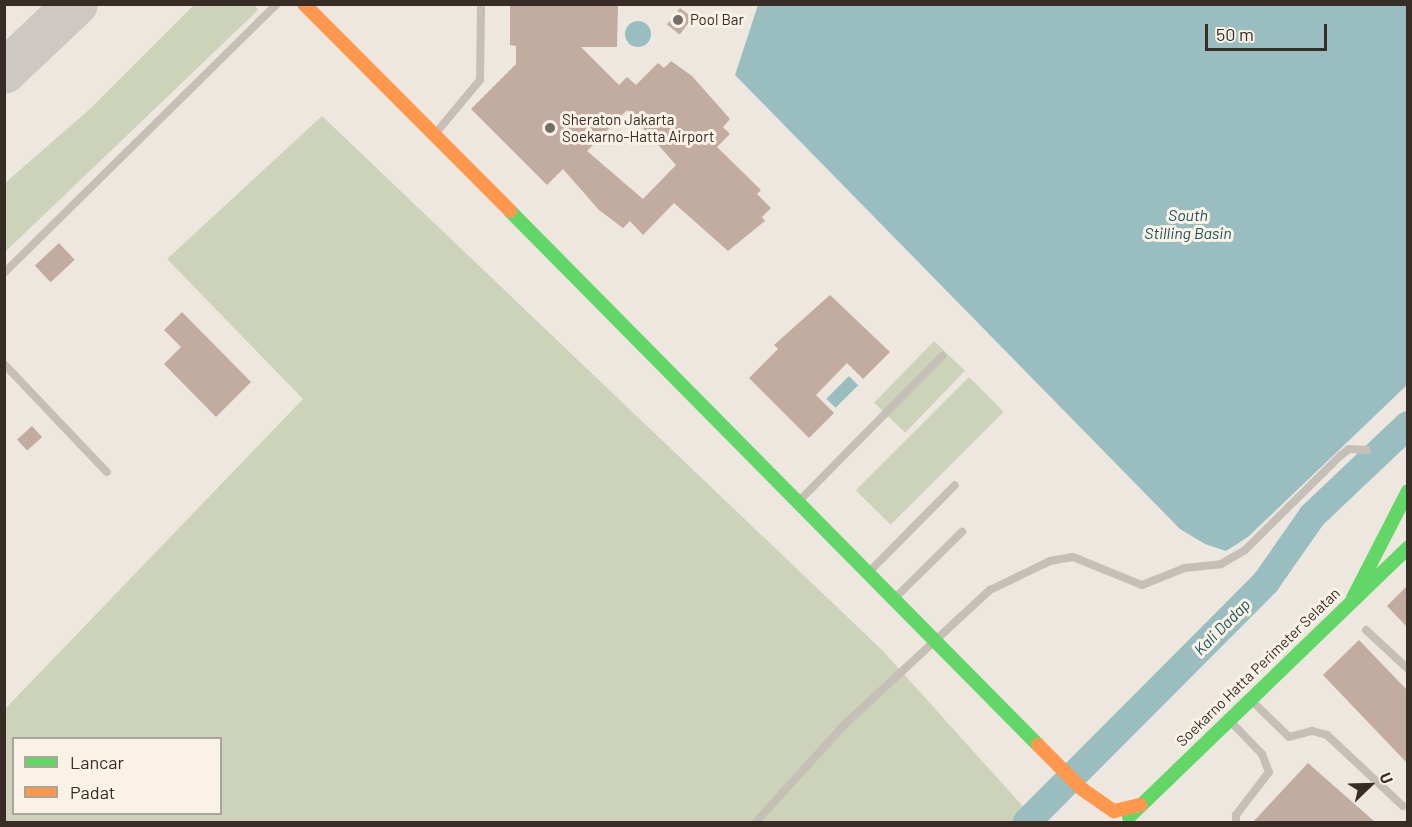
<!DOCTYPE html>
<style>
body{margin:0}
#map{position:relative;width:1412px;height:827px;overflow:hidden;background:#ede7df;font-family:Barlow,sans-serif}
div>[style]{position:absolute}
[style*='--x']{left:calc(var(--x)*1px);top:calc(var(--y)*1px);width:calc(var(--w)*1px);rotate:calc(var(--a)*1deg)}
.green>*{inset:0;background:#cdd3b8;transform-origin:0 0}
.water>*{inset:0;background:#9abec0;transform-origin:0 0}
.round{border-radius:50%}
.river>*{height:28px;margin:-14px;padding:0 14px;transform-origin:14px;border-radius:14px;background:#9abec0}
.taxiway>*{height:44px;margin:-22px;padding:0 22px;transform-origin:22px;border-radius:22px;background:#cdc8c1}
.building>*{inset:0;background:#c2ab9f;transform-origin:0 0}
.lane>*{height:8px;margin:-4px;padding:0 4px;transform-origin:4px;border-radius:4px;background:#c6bfb8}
.fast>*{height:14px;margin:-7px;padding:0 7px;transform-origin:7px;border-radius:7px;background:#63d668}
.slow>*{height:14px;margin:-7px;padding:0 7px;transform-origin:7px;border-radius:7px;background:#ff974d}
.dots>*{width:16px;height:16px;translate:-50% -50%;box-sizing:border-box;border:3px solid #faf2e6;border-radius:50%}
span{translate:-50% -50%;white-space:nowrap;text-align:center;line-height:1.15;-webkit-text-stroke:6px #faf2e6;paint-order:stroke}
.poi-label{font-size:15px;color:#372c26}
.left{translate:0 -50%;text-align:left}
.street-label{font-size:15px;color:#372c26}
.water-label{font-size:16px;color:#19545b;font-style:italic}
.frame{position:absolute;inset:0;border:6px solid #372c26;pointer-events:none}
.legend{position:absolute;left:12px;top:737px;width:210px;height:78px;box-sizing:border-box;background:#faf2e6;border:2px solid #aca399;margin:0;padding:8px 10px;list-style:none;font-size:18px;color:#372c26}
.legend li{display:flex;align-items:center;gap:12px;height:30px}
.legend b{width:30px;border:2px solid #aca399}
.north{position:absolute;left:1340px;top:755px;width:60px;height:60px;-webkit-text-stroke:4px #faf2e6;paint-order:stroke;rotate:67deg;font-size:16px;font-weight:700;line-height:24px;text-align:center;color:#372c26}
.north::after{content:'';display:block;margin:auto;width:21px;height:27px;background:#372c26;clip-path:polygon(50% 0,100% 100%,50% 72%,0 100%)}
.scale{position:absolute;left:1205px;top:24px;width:122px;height:27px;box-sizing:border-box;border:3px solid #372c26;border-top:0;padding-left:8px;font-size:18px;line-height:21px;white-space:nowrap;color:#372c26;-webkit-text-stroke:4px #faf2e6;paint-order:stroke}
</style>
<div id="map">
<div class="green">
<div style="clip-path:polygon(194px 5px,255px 5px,258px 10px,5px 252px,5px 183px,91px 108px)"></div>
<div style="clip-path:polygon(evenodd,322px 116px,883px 651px,1027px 811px,1015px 822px,5px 822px,4px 710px,303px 399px,167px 259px,322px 116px,14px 738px,220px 738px,220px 814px,14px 814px,14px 738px)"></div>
<div style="left:934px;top:341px;width:43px;height:86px;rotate:44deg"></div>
<div style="left:969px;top:377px;width:49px;height:160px;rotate:45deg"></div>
</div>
<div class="water">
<div style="clip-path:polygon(758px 5px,1407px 5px,1407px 385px,1248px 537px,1226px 551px,1205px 544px,1180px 529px,735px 75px)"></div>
<div class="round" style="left:625px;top:21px;width:26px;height:26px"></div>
<div style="left:849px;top:376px;width:13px;height:32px;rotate:45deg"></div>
</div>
<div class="river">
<div style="--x:1027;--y:822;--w:339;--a:-45.1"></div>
<div style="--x:1266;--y:582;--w:80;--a:-55.1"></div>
<div style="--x:1312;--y:516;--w:132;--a:-43.5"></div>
</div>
<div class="taxiway">
<div style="--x:4;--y:72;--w:99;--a:-43.4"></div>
</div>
<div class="building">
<div style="clip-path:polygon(evenodd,510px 4px,618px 4px,617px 47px,581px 47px,619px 85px,627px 77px,636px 85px,658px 63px,664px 68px,671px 61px,692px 76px,730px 119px,723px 127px,730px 134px,717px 147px,761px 190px,757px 194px,771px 208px,762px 217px,765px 221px,728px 251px,674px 203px,643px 235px,630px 221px,623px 228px,599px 210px,563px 169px,547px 185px,471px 109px,516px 64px,516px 46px,510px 45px,510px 4px,627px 110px,676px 165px,643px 199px,587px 151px,627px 110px)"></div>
<div style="left:680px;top:8px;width:16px;height:21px;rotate:38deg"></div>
<div style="left:59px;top:243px;width:23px;height:33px;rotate:47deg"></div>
<div style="clip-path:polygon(830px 295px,890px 352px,863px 379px,847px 363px,816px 395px,834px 413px,809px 438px,749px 378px,778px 349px,774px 345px)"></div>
<div style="clip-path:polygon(182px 312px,251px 382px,216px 417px,164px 364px,181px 347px,164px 330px)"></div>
<div style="left:32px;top:426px;width:15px;height:20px;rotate:48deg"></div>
<div style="clip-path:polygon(1407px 586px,1407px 627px,1387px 606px)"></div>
<div style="clip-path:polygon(1359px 640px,1407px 690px,1407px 763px,1323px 675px)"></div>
<div style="clip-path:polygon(1308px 763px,1375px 822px,1253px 822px)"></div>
</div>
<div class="lane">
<div style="--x:435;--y:134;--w:70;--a:-50.2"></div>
<div style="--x:480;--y:80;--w:76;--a:-89.2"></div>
<div style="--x:4;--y:273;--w:383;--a:-44.6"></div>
<div style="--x:4;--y:364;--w:149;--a:46.4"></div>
<div style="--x:799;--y:501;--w:204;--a:-45.4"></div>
<div style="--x:869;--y:572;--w:122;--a:-45.3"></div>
<div style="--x:896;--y:597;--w:93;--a:-44.6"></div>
<div style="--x:1366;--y:630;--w:57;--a:42.9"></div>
<div style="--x:1253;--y:702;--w:50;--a:44.2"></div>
<div style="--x:1289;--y:737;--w:24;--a:-15"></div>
<div style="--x:1312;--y:731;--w:16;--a:15"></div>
<div style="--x:1327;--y:735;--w:104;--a:43.1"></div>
<div style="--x:1230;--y:721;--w:46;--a:45.9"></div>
<div style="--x:1262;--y:754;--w:19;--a:69"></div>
<div style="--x:1269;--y:772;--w:54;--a:127.5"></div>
<div style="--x:1236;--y:815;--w:7;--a:90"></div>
<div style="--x:756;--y:822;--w:131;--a:-47.8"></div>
<div style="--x:844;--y:725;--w:199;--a:-42.8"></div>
<div style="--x:990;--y:590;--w:67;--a:-25.8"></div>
<div style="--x:1050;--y:561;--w:23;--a:-10"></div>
<div style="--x:1073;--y:557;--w:74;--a:22.1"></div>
<div style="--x:1142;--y:585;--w:46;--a:-21.6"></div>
<div style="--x:1185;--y:568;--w:36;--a:-6"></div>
<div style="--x:1221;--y:564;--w:28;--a:-30"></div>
<div style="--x:1245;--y:550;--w:134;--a:-44.7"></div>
<div style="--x:1340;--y:456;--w:11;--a:-38"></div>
<div style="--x:1349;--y:449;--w:18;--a:3"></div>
</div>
<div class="fast">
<div style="--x:510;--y:211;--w:751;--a:45.32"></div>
<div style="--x:1353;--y:598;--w:120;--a:-62.8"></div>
<div style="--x:1129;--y:817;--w:388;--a:-44"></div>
</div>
<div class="slow">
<div style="--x:304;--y:4;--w:292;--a:45.1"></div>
<div style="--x:1038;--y:745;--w:62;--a:45"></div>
<div style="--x:1082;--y:789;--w:39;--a:35"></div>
<div style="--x:1114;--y:811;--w:27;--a:-13"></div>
</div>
<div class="dots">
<div style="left:678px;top:20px;background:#776d67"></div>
<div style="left:550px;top:128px;background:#776d67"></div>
</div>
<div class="poi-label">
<span class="left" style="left:690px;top:20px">Pool Bar</span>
<span class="left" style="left:562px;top:128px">Sheraton Jakarta<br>Soekarno-Hatta Airport</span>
</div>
<div class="street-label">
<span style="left:1258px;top:667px;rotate:-44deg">Soekarno Hatta Perimeter Selatan</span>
</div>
<div class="water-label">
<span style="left:1188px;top:224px">South<br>Stilling Basin</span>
<span style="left:1222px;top:627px;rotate:-45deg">Kali Dadap</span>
</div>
<div class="frame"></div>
<ul class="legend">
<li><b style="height:8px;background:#63d668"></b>Lancar</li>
<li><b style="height:8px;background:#ff974d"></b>Padat</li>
</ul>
<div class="north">U</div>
<div class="scale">50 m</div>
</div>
